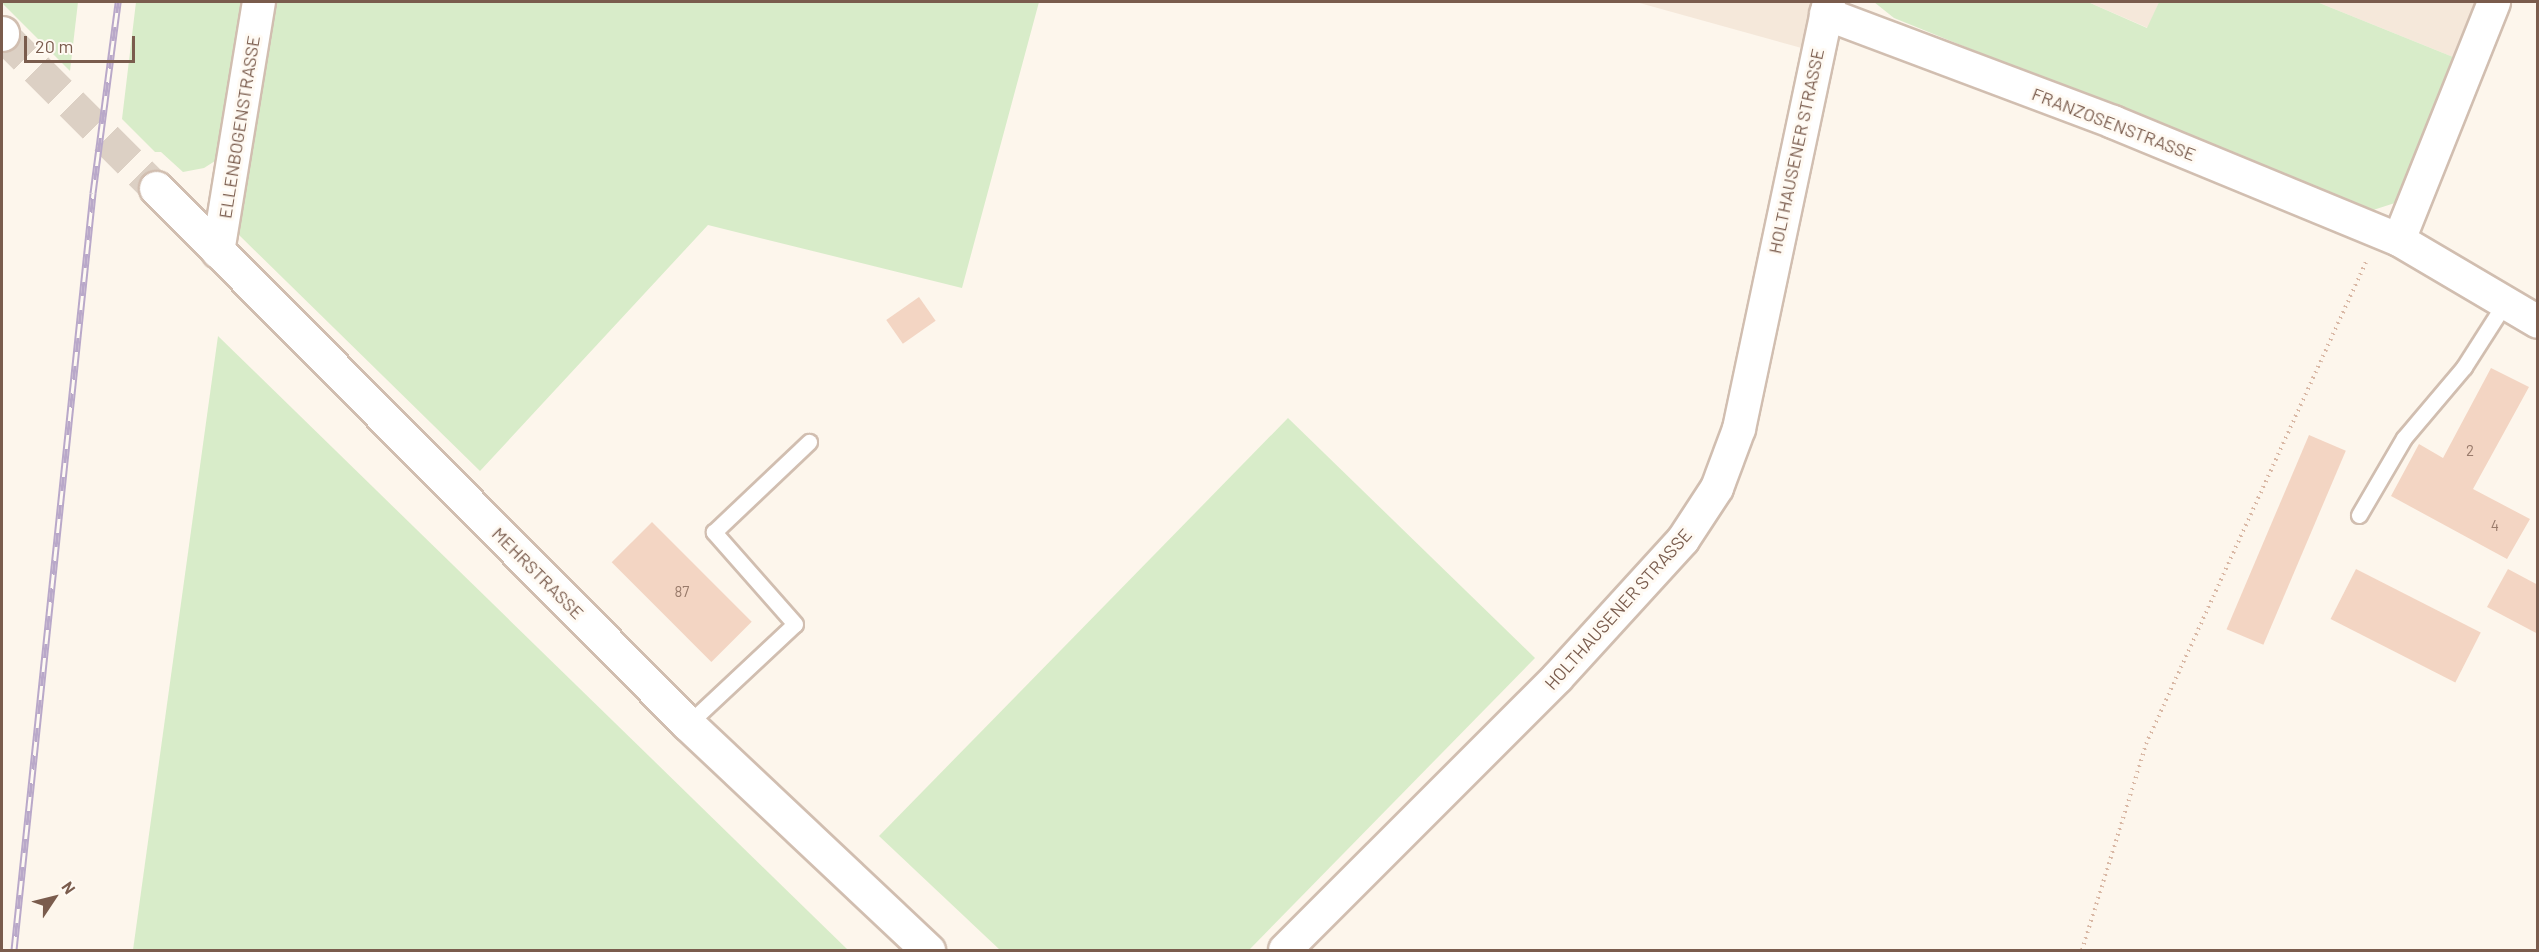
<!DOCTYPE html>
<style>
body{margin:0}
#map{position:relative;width:2539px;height:952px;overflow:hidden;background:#fdf6ec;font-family:Barlow,sans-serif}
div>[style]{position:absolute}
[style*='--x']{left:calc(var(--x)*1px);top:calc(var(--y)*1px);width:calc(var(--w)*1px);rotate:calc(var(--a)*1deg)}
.residential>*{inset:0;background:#f5e8da}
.green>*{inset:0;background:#d8ecc9}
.building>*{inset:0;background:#f3d5c3;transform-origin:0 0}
.tertiary-tunnel>*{height:33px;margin-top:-16.5px;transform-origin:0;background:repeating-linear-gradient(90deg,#dcd0c4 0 33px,transparent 0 49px)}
.path>*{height:4px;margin-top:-2px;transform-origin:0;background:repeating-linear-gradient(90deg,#d9b8a5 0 1.5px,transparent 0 6px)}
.roads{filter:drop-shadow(2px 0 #d1beb0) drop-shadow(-2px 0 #d1beb0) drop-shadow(0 2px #d1beb0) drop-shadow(0 -2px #d1beb0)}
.service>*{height:15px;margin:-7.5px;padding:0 7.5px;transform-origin:7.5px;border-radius:7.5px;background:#fff}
.minor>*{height:32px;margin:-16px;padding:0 16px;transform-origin:16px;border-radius:16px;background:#fff}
.tertiary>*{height:33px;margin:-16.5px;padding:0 16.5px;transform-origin:16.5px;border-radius:16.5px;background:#fff}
.rail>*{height:7px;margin-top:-3.5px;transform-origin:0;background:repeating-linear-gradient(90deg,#fffaf3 0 14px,#b9a8c9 0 28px);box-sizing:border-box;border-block:2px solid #b9a8c9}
span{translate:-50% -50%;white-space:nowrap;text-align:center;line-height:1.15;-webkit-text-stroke:6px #fffaf3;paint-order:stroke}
.number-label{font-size:15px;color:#987a6a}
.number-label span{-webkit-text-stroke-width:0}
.street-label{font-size:18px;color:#7a5c4d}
.frame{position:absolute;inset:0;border:3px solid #7a5c4d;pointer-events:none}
.north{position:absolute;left:24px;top:868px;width:60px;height:60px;-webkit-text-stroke:4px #fffaf3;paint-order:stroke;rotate:55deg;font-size:16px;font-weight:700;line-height:24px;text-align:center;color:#7a5c4d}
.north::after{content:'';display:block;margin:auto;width:21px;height:27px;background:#7a5c4d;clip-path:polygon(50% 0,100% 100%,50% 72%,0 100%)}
.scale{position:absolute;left:24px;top:36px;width:111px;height:27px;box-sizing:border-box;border:3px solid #7a5c4d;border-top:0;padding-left:8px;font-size:18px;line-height:21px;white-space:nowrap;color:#7a5c4d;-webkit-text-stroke:4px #fffaf3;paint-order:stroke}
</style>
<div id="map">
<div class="residential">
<div style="clip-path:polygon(1636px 2px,1844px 2px,1816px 52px)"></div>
<div style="clip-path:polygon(2088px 2px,2159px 2px,2148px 28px)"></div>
<div style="clip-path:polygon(2317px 2px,2481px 2px,2458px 59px)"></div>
</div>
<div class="green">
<div style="clip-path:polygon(2px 2px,78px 2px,70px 71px,2px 3px)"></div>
<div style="clip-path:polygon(136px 2px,255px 2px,228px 144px,215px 161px,204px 168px,183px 172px,161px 152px,155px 152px,122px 119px)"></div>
<div style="clip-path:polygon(275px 2px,1039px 2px,962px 288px,708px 225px,480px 471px,238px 234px)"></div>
<div style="clip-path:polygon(1874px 2px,2088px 2px,2147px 28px,2159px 2px,2317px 2px,2458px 59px,2398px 202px,2370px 211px,1894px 18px)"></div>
<div style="clip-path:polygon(218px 336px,848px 950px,133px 950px)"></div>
<div style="clip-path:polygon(1288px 418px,1535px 658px,1249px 950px,1000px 950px,879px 836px)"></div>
</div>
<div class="building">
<div style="left:919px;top:297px;width:29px;height:40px;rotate:55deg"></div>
<div style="clip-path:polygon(2491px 368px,2529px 387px,2473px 489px,2530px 519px,2507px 559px,2391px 496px,2419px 444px,2443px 458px)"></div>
<div style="left:2309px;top:435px;width:40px;height:211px;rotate:23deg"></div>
<div style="left:652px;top:522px;width:141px;height:57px;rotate:45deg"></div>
<div style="left:2356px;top:569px;width:140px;height:56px;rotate:27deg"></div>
<div style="clip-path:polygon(2508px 569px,2538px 585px,2538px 634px,2487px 607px)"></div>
</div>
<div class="tertiary-tunnel">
<div style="--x:2;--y:34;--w:218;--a:45"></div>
</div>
<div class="path">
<div style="--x:2082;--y:950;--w:216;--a:-72.7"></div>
<div style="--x:2146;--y:744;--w:530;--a:-65.47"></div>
</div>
<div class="roads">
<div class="service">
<div style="--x:2359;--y:515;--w:89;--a:-59.7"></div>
<div style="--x:2404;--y:438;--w:93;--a:-49.8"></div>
<div style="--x:2464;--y:367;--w:76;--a:-57.4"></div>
<div style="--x:688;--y:724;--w:146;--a:-43.1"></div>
<div style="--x:795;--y:624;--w:123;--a:-131.4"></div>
<div style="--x:714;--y:532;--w:131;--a:-43.5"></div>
</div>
<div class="minor">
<div style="--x:1826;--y:14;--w:307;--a:20.6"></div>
<div style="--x:2113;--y:122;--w:309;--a:22.4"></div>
<div style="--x:2399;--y:240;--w:161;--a:30.5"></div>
<div style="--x:2399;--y:240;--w:256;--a:-68.2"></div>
<div style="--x:218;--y:252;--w:253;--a:-80.7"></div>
<div style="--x:1285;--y:950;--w:385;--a:-45"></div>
<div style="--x:1557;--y:678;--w:187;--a:-47.6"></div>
<div style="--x:1683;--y:540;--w:62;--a:-56.8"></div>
<div style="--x:1717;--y:488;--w:63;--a:-69.6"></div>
<div style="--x:1739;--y:429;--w:436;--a:-78.1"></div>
</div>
<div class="tertiary">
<div style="--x:2;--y:33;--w:1;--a:90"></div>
<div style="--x:156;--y:188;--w:755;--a:45.21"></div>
<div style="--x:688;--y:724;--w:330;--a:43.3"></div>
</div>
</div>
<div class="rail">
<div style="--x:14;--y:950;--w:761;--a:-84.04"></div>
<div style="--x:93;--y:193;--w:193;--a:-82.5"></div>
</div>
<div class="number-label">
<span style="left:2470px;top:451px">2</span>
<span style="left:2495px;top:526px">4</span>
<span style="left:682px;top:592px">87</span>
</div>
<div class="street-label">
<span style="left:2114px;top:124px;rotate:21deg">FRANZOSENSTRASSE</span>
<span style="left:239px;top:127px;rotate:-81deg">ELLENBOGENSTRASSE</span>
<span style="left:1796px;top:151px;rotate:-78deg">HOLTHAUSENER STRASSE</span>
<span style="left:538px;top:573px;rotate:45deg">MEHRSTRASSE</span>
<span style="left:1618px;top:609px;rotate:-48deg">HOLTHAUSENER STRASSE</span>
</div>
<div class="frame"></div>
<div class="north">N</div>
<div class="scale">20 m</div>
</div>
